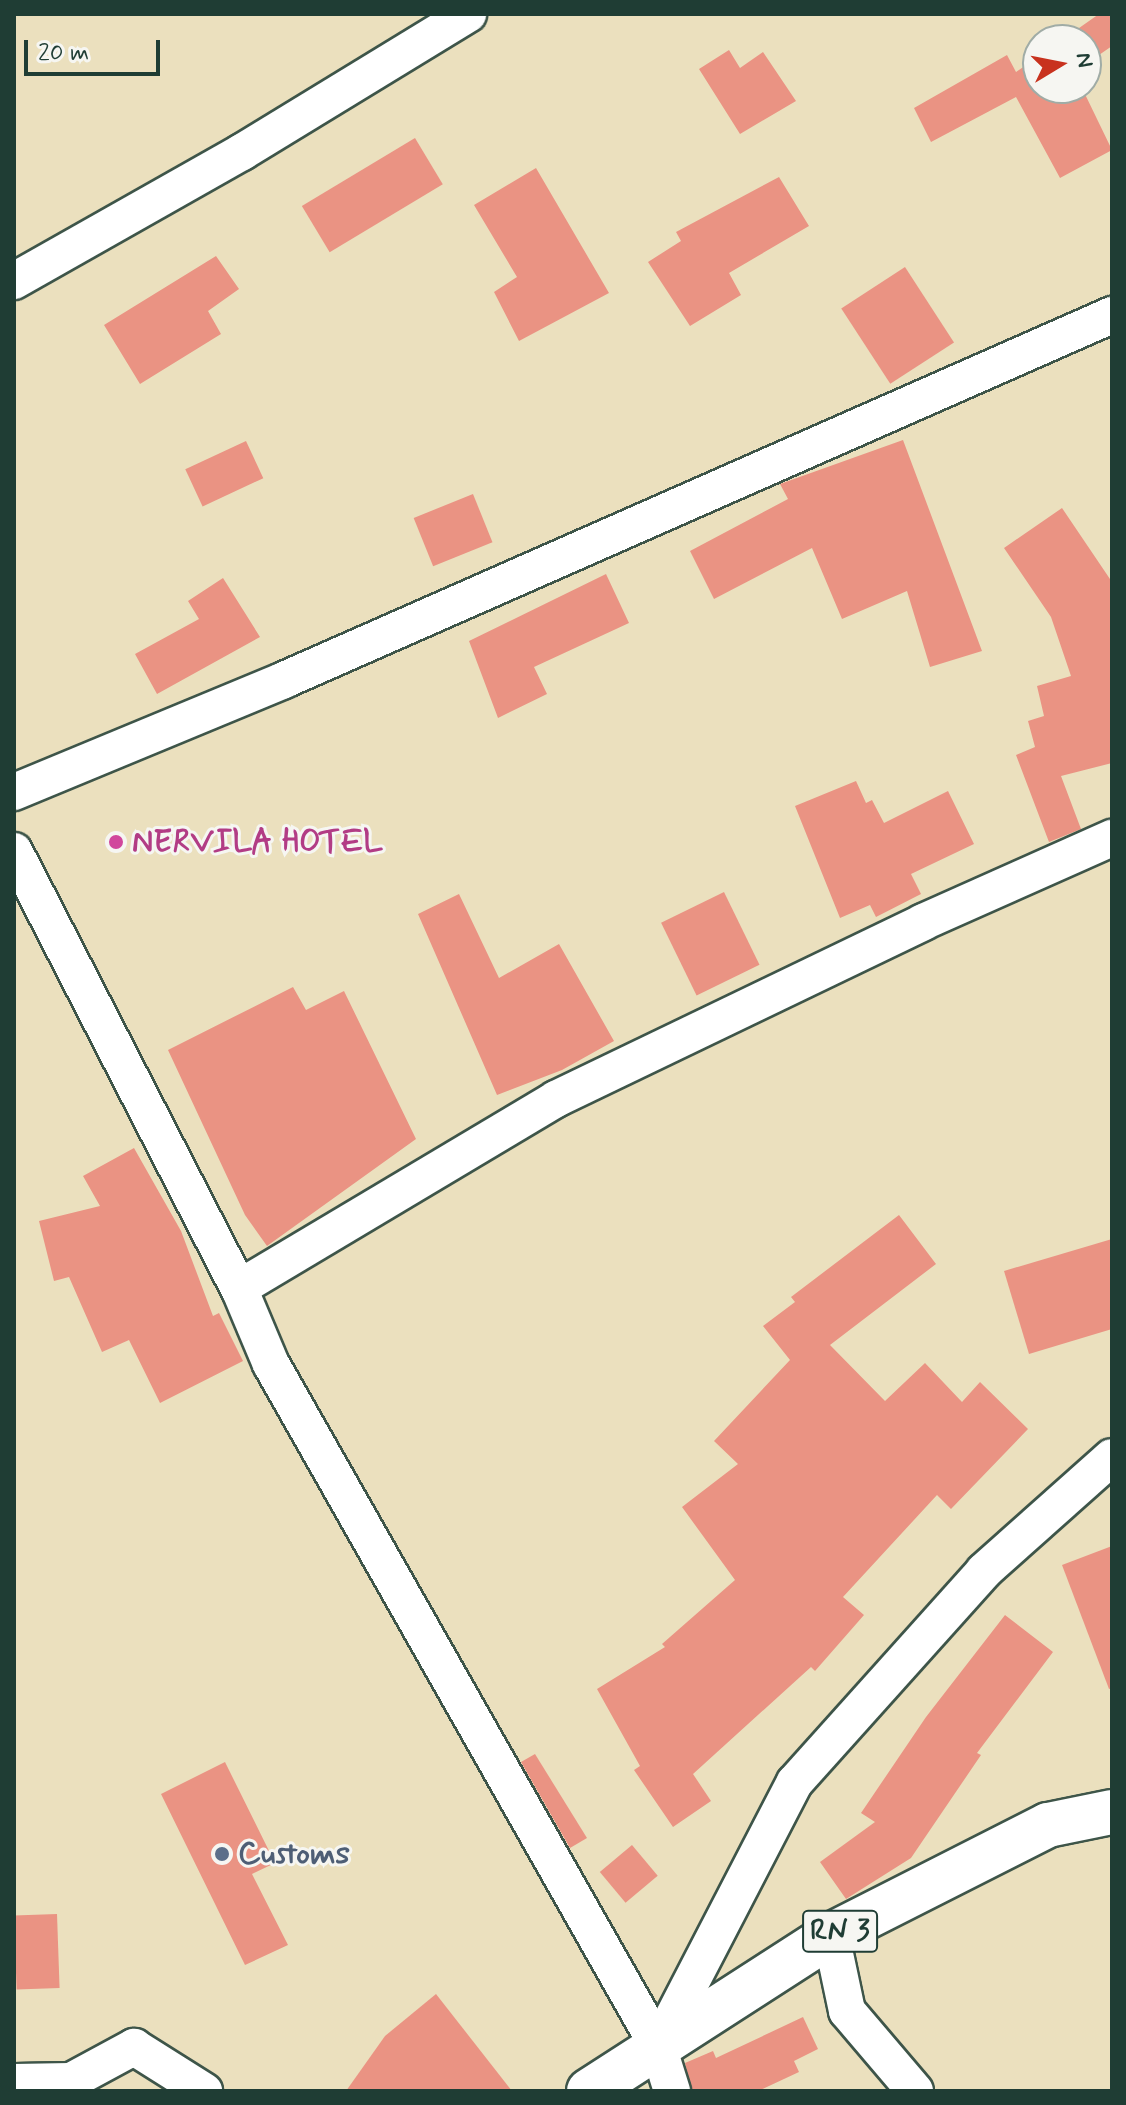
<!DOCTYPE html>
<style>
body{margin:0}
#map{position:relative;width:1126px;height:2105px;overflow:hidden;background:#ebe0be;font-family:Mynerve,sans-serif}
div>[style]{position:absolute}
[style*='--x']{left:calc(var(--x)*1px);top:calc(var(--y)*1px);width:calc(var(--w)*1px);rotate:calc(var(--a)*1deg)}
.building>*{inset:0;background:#ea9383;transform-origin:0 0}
.roads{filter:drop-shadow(2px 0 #3e5549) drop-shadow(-2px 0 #3e5549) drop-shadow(0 2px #3e5549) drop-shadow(0 -2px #3e5549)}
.minor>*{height:36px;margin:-18px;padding:0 18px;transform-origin:18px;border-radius:18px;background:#fff}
.trunk>*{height:44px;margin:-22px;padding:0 22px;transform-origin:22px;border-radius:22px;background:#fff}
.dots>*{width:22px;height:22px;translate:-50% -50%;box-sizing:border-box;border:4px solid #f6f6f2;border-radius:50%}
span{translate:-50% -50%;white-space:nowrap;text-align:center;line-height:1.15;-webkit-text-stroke:6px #f6f6f2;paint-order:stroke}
.shield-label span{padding:2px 6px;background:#f6f6f2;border:2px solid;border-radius:6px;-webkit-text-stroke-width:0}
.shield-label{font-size:30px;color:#1f3d34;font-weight:700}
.hotel-label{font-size:32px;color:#b23c85;font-weight:700}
.left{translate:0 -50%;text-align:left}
.service-label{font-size:32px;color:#4e5e75;font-weight:700}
.frame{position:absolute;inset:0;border:16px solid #1f3d34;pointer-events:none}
.north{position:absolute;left:1022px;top:24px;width:80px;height:80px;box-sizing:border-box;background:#f6f6f2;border:2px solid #a0aca6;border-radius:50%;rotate:80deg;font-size:22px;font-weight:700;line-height:32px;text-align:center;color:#1f3d34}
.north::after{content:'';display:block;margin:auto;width:28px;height:36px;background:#c8321e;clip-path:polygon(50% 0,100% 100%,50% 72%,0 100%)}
.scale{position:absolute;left:24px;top:40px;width:136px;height:36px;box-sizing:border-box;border:4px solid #1f3d34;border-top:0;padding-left:10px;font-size:24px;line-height:28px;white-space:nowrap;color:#1f3d34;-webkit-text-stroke:6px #f6f6f2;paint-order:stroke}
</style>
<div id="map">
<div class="building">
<div style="clip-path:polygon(1099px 14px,1112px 14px,1112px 46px,1086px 64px,1086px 40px,1062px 40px)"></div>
<div style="clip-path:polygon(729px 50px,740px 68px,763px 52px,796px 101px,740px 134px,699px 69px)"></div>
<div style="clip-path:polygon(1007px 55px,1016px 72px,1038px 57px,1038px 88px,1082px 88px,1112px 150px,1060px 178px,1016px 97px,931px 142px,914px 108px)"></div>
<div style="left:415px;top:138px;width:54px;height:132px;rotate:59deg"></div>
<div style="clip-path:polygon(536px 168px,609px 293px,519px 341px,494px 292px,517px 277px,474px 205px)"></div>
<div style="clip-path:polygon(779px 177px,809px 226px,729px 273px,741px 295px,690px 326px,648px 262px,681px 241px,676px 232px)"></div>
<div style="clip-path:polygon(216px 256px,239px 289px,208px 311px,221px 334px,140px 384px,104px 325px)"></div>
<div style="left:905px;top:267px;width:90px;height:76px;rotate:57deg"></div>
<div style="clip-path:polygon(903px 440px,982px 651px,930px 667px,907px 591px,842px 619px,812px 548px,714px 599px,690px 551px,788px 499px,780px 484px)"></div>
<div style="left:246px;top:441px;width:41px;height:67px;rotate:65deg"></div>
<div style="left:473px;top:494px;width:52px;height:64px;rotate:68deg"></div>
<div style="clip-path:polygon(1062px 508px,1112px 582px,1112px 763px,1061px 776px,1081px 829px,1049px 842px,1016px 755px,1035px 747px,1028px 721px,1044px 716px,1037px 686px,1071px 676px,1051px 617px,1004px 548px)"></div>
<div style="clip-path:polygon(606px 574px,629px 623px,534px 667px,547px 694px,498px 718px,469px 641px)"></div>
<div style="clip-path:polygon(223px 578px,260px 637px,157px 694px,135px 654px,199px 619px,188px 601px)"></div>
<div style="clip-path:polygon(856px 781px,866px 803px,872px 800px,884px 823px,948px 791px,974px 844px,911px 874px,921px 894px,876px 917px,870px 905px,840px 918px,795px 806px)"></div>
<div style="left:724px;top:892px;width:81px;height:70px;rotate:64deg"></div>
<div style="clip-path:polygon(459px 894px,499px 978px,559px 944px,614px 1041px,562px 1070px,497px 1095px,418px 914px)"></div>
<div style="clip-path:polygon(293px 987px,306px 1010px,344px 991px,416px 1139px,267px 1246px,245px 1215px,168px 1050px)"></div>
<div style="clip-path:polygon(134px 1148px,181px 1231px,213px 1316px,219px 1313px,243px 1361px,160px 1403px,129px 1340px,102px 1352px,69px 1277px,54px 1281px,39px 1221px,100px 1206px,83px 1176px)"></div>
<div style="clip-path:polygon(899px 1215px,936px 1264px,830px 1345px,885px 1401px,925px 1363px,962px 1402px,980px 1382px,1028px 1429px,951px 1509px,937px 1495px,843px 1597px,864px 1615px,815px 1671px,811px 1667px,693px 1774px,711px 1801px,673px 1827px,634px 1770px,640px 1766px,597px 1689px,665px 1647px,662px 1644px,735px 1580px,682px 1507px,738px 1464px,714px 1441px,790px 1360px,763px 1326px,795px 1302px,791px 1297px)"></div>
<div style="clip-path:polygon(1112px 1239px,1112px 1329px,1029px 1354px,1004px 1271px)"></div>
<div style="clip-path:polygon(1112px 1546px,1112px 1688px,1109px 1689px,1062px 1565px)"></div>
<div style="clip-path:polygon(1005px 1615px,1053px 1652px,977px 1753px,981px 1755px,911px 1858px,846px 1899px,820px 1862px,875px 1822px,861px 1813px,926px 1717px)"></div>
<div style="clip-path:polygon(535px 1754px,587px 1838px,570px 1848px,521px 1762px)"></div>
<div style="clip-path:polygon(225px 1762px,275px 1863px,252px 1874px,288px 1945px,245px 1965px,161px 1794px)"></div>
<div style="left:632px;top:1845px;width:40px;height:42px;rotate:50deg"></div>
<div style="left:57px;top:1914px;width:74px;height:43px;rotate:88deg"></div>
<div style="clip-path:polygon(436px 1994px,512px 2091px,346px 2091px,385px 2036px)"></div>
<div style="clip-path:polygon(803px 2017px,818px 2049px,794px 2061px,799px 2072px,758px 2091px,692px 2091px,685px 2063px,713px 2051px,716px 2058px)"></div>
</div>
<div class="roads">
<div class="minor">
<div style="--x:14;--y:281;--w:262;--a:-29.5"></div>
<div style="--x:242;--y:152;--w:265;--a:-31.4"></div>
<div style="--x:14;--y:792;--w:292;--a:-22.5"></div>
<div style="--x:284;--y:680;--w:905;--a:-23.79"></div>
<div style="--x:14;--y:851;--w:492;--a:62.8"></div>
<div style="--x:239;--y:1288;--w:82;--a:67.2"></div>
<div style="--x:271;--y:1364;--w:784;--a:60.43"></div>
<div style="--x:658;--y:2046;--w:47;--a:72.7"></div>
<div style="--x:239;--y:1288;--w:369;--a:-30.8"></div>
<div style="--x:556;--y:1099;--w:407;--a:-25.7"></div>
<div style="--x:923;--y:922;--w:207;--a:-24"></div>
<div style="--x:831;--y:1935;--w:78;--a:78.1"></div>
<div style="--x:847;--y:2011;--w:105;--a:49.6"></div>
<div style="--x:658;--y:2046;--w:297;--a:-62.6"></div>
<div style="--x:795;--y:1782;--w:283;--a:-48.1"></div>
<div style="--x:984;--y:1571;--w:171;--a:-41.7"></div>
<div style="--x:14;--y:2082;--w:57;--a:-1"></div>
<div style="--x:71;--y:2081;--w:72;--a:-28.4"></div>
<div style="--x:134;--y:2047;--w:83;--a:32.2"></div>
</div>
<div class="trunk">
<div style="--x:589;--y:2091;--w:288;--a:-32.8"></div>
<div style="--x:831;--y:1935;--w:243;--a:-26.9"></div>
<div style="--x:1048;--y:1825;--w:65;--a:-11.5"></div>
</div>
</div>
<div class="dots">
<div style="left:116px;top:842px;background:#d1479c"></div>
<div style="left:222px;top:1854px;background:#5c6f8a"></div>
</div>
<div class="shield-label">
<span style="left:840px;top:1931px">RN 3</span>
</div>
<div class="hotel-label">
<span class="left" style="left:132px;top:842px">NERVILA HOTEL</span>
</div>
<div class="service-label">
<span class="left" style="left:238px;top:1854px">Customs</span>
</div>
<div class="frame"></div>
<div class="north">N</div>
<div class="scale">20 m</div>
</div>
